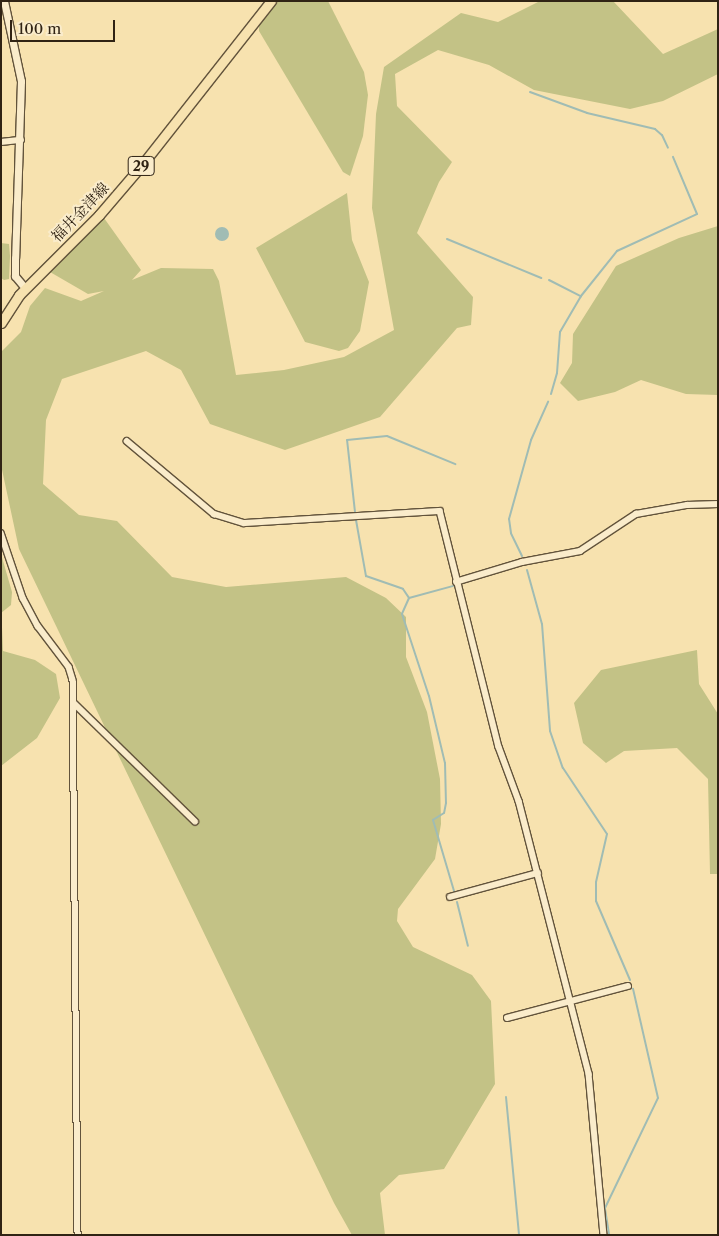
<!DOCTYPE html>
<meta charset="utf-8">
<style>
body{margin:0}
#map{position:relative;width:719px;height:1236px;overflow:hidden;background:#f7e2af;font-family:"Libre Caslon Text","Noto Serif JP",serif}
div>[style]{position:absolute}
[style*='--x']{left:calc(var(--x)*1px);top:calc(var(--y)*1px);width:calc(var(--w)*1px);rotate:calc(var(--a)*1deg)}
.green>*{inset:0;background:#c3c286}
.water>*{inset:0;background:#a0bcb4}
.round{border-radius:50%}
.stream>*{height:2px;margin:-1px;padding:0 1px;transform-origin:1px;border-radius:1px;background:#a0bcb4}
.roads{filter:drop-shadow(1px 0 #62533b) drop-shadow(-1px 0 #62533b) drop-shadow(0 1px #62533b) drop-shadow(0 -1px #62533b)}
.minor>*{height:5.5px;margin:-2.75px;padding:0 2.75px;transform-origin:2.75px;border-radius:2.75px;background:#faeccb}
.tertiary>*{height:7px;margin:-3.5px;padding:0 3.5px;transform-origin:3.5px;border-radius:3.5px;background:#faeccb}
.primary>*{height:9px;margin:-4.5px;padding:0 4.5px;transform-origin:4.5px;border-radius:4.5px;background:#f7e2af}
span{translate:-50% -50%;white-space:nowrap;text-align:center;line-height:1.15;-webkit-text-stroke:4px #faeccb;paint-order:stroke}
.shield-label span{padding:1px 4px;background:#faeccb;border:1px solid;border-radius:4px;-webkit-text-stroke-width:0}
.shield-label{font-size:14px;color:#302314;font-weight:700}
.street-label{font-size:15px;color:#302314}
.frame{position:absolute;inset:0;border:2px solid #302314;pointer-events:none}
.scale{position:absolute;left:10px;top:20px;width:105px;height:22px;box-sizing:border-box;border:2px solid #302314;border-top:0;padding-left:6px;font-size:15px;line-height:18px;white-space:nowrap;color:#302314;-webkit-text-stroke:4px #faeccb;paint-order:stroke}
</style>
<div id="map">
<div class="green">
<div style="clip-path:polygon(278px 1px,328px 1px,364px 72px,368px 95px,363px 136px,350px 176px,343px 172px,259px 31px,259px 25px)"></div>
<div style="clip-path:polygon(540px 1px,613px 1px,663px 54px,718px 29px,718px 74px,663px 101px,630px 109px,534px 90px,489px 65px,438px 50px,395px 74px,397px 106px,452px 162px,439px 182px,417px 233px,473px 297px,471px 325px,457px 328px,380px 417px,285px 450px,210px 424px,181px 370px,146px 351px,62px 379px,46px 420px,43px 484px,79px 515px,117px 521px,172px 577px,226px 587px,346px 577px,386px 598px,406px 617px,406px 657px,427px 712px,440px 779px,441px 824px,435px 859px,398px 909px,397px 921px,413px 947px,472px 975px,491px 1001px,495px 1084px,444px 1169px,399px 1175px,380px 1193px,385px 1235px,352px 1235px,334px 1203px,19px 549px,1px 465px,1px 352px,21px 332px,30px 306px,45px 288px,81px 301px,104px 291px,88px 294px,50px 272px,104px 218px,141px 270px,132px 280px,161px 268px,213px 269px,219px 281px,236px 375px,284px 370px,344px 357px,394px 330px,372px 208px,376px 114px,384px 67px,461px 13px,498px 22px)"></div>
<div style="clip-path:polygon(347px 193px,352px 240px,369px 282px,360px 331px,348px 348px,339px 351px,305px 342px,256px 248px)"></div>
<div style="clip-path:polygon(718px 226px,718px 395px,686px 394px,641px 380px,615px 392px,578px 401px,560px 383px,572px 363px,573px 334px,616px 266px,679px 238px)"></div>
<div style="clip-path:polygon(1px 243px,9px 244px,10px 256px,9px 279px,4px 280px,1px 278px)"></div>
<div style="clip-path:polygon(1px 554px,12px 592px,11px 605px,1px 613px)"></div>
<div style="clip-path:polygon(2px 627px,3px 651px,35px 660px,56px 674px,60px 698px,37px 738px,1px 766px)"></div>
<div style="clip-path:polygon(697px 650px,699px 684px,718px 714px,718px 874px,710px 874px,708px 779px,677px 748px,624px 751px,606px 763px,583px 743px,574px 703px,601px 670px)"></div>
</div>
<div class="water">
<div class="round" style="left:215px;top:227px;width:14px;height:14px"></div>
</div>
<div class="stream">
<div style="--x:530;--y:92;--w:61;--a:20.2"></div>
<div style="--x:587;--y:113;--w:70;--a:13.2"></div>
<div style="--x:655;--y:129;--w:9;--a:41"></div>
<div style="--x:662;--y:135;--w:14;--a:65"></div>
<div style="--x:447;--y:239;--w:102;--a:22.5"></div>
<div style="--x:549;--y:280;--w:36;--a:27"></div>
<div style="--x:581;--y:296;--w:58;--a:-51.3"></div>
<div style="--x:617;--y:251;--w:88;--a:-24.8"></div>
<div style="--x:697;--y:214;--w:62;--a:-112.8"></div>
<div style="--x:551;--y:394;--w:22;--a:-74"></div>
<div style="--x:557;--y:373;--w:41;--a:-85.8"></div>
<div style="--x:560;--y:332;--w:42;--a:-59.7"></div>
<div style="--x:355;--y:512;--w:72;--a:-96.3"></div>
<div style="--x:347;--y:440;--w:40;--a:-5.7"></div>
<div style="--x:387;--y:436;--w:74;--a:22.4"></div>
<div style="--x:356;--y:520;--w:57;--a:79.9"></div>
<div style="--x:366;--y:576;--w:39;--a:19"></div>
<div style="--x:403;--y:589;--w:11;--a:56"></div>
<div style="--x:409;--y:598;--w:17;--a:114"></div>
<div style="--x:402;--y:614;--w:86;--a:71.8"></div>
<div style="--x:429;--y:696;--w:69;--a:76.6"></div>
<div style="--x:445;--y:763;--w:40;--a:88.6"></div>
<div style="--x:446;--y:803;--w:10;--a:101"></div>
<div style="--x:444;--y:813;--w:13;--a:148"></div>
<div style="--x:433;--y:820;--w:74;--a:73.5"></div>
<div style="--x:522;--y:556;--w:25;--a:-116"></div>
<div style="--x:511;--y:533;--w:14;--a:-98"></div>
<div style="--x:509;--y:519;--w:82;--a:-74.4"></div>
<div style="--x:531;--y:440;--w:42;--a:-65.9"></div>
<div style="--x:527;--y:570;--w:56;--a:74.5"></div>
<div style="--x:542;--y:624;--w:107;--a:85.7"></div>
<div style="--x:550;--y:731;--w:39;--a:71"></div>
<div style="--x:563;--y:768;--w:79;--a:56.3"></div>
<div style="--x:607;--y:834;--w:49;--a:102.9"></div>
<div style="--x:596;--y:882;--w:19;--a:90"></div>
<div style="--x:596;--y:901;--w:86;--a:66.7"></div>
<div style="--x:409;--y:598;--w:46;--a:-15.3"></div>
<div style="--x:457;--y:902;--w:45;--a:76"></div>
<div style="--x:506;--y:1097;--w:139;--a:84.6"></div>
<div style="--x:609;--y:1234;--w:26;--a:-99"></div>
<div style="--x:605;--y:1208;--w:122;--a:-64.3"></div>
<div style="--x:658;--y:1098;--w:112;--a:-102.9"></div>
</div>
<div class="roads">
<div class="minor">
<div style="--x:1;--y:142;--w:20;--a:-6"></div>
<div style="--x:127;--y:441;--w:114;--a:40"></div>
<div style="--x:214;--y:514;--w:31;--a:17"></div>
<div style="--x:244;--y:523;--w:196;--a:-3.5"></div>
<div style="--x:440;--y:511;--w:243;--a:76"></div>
<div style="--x:499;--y:747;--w:58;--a:69.7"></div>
<div style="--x:519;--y:801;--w:282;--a:75.6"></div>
<div style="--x:589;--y:1074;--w:162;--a:84.7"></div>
<div style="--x:1;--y:533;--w:69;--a:71.3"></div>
<div style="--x:23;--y:598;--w:32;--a:62"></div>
<div style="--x:38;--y:626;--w:51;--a:52.9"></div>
<div style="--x:69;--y:667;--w:14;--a:73"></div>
<div style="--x:73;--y:680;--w:555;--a:89.48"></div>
<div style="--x:456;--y:582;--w:69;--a:-16.9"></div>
<div style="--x:522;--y:562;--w:59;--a:-10.7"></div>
<div style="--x:580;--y:551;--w:67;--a:-33.5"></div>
<div style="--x:636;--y:514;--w:52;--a:-10"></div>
<div style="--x:687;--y:505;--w:31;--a:-2"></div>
<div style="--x:75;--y:704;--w:168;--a:44.3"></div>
<div style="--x:450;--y:897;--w:91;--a:-15.3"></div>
<div style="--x:507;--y:1018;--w:125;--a:-14.8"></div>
</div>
<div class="tertiary">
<div style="--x:4;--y:1;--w:82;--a:78"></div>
<div style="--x:21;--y:81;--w:177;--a:91.9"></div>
<div style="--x:15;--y:258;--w:18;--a:90"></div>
<div style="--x:15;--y:276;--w:16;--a:50"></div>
</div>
<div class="primary">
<div style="--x:1;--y:323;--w:33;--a:-57"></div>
<div style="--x:19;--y:295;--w:113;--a:-45"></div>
<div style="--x:99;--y:215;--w:65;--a:-49.4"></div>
<div style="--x:141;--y:166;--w:210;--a:-51.8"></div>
</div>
</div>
<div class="shield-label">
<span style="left:141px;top:166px">29</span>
</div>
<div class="street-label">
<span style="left:80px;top:212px;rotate:-46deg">福井金津線</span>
</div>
<div class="frame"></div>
<div class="scale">100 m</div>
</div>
